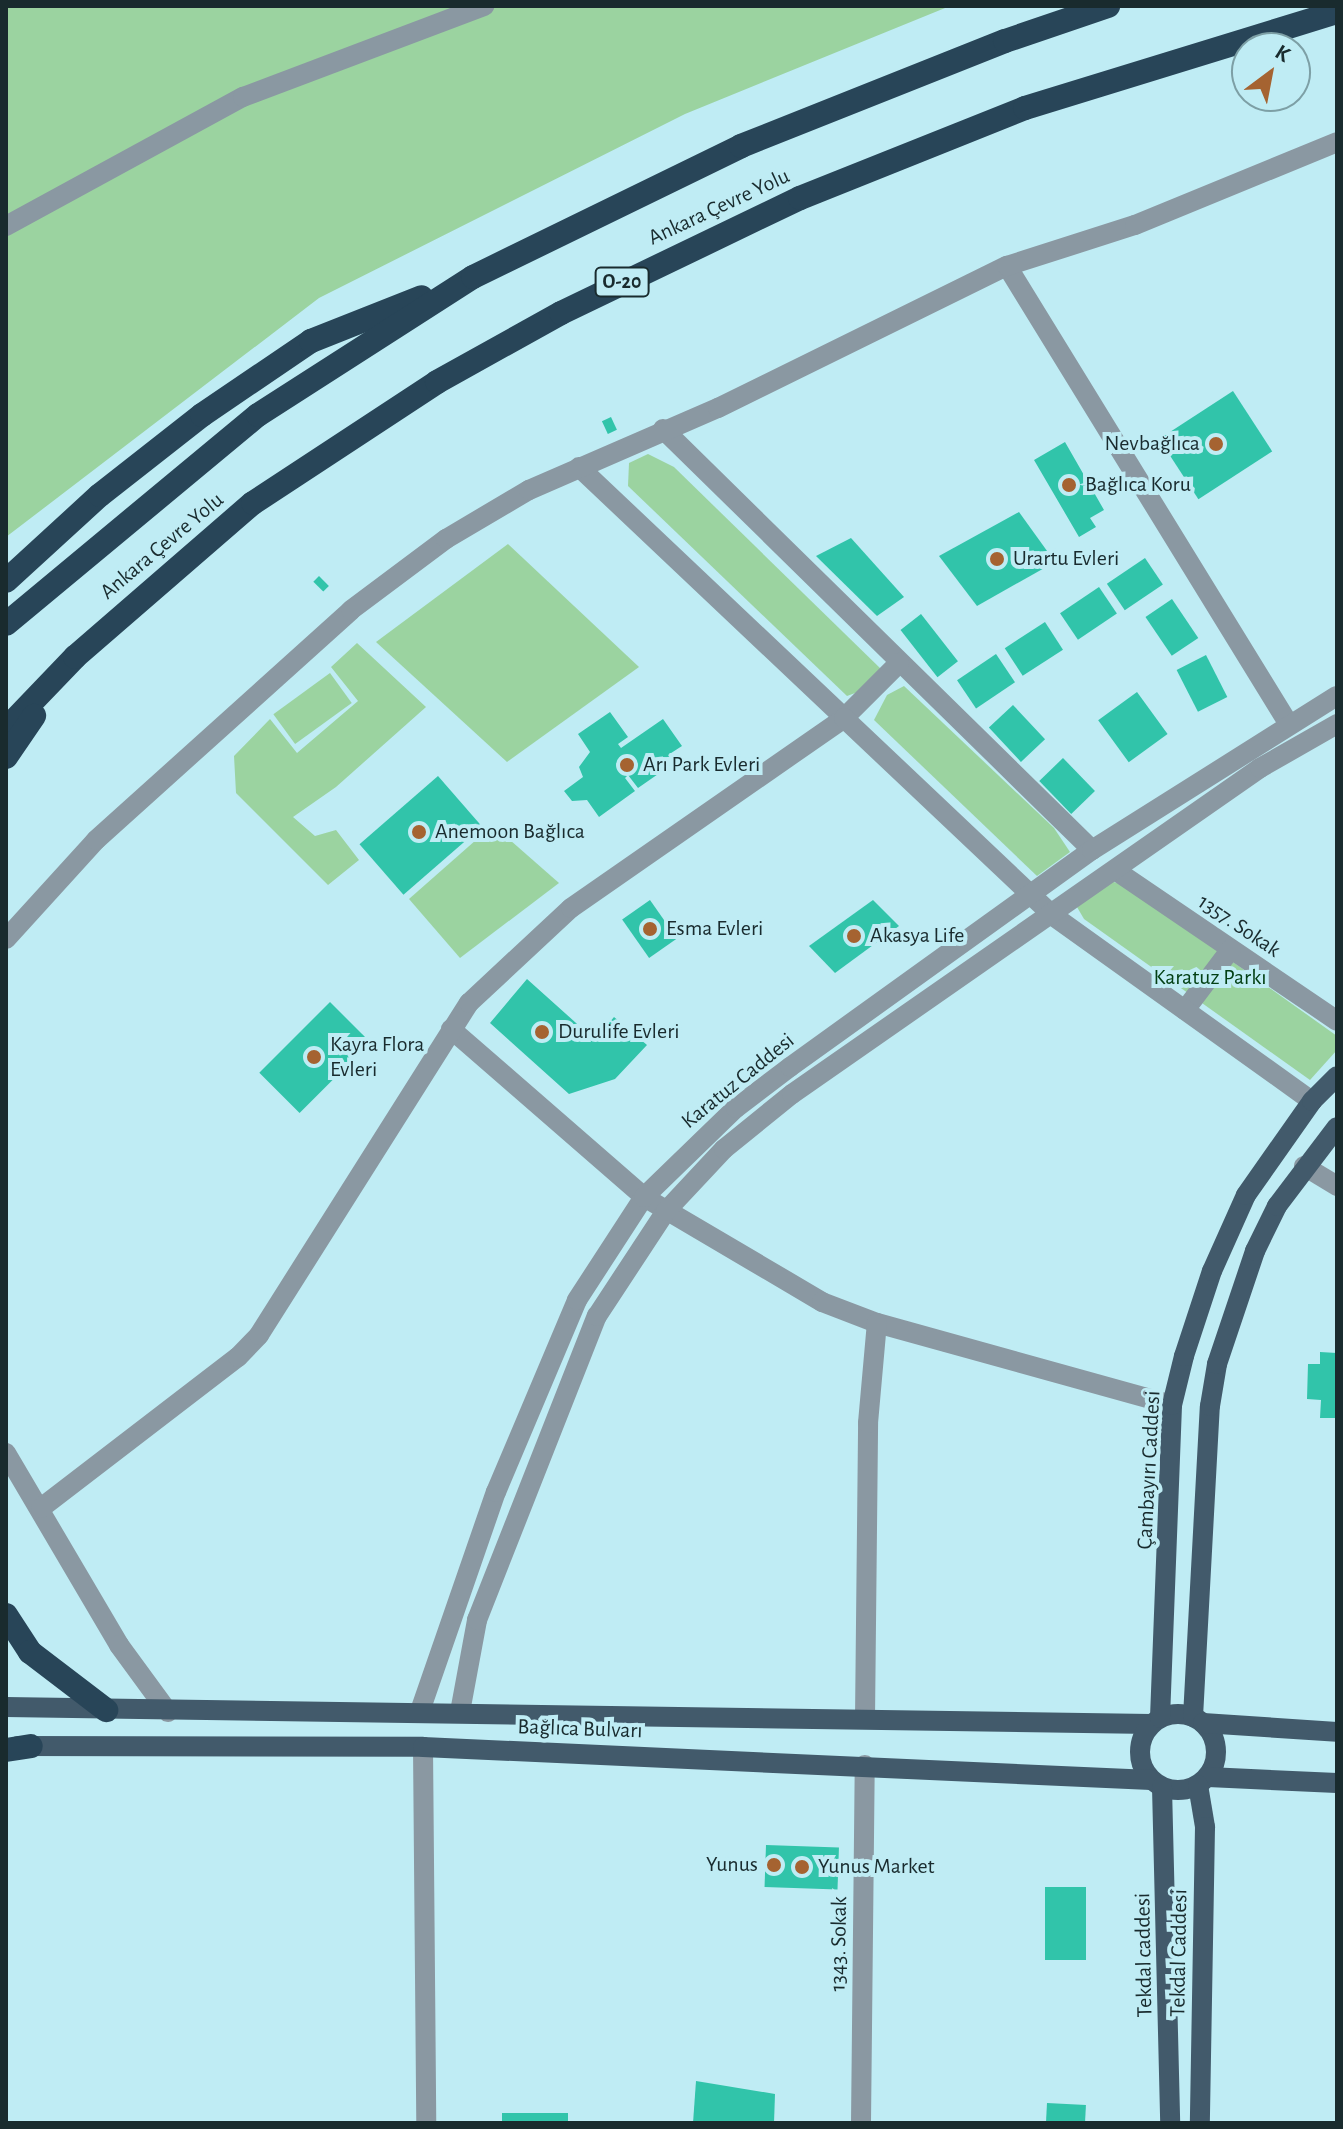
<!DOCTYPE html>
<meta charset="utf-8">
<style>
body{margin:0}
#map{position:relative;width:1343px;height:2129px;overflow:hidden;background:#bfecf4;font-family:"Alegreya Sans",sans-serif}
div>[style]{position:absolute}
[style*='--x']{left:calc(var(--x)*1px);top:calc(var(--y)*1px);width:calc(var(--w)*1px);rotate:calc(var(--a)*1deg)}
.green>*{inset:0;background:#9bd3a0;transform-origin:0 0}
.building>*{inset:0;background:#31c4aa;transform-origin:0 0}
.minor>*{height:20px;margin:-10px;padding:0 10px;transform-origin:10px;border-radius:10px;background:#8a98a2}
.major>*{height:20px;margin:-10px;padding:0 10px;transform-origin:10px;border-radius:10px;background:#425a6b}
.major>.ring{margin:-10px;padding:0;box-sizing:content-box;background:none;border:20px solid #425a6b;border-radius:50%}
.highway>*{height:24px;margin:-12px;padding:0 12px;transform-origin:12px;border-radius:12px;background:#284558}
.dots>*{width:22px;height:22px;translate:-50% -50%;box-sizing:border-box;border:4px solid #bfecf4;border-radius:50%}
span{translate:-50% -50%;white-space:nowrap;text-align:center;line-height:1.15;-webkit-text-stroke:8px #bfecf4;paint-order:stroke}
.shield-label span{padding:2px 6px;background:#bfecf4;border:2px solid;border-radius:6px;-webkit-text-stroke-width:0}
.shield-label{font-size:20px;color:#192b2e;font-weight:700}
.street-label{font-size:22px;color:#192b2e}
.poi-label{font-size:22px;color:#192b2e}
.right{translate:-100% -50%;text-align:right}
.left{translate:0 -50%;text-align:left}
.park-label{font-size:22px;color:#034014}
.frame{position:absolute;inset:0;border:8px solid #192b2e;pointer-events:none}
.north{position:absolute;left:1231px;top:32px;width:80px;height:80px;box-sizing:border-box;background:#bfecf4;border:2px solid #7d9fa5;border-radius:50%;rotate:32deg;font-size:22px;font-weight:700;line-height:32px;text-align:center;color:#192b2e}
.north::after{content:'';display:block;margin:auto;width:28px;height:36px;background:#a56331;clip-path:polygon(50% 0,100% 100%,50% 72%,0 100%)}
</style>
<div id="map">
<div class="green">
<div style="clip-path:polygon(6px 6px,950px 6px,685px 114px,319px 298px,6px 537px)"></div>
<div style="clip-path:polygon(648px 454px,674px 467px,882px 670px,866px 689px,847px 696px,628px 486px,629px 463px)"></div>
<div style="clip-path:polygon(508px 544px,639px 667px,507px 762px,376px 642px)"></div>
<div style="clip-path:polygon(357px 643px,426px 707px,336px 787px,293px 817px,315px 836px,336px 830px,359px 860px,328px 885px,236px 793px,234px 756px,270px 719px,297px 753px,358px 701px,331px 667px)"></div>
<div style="left:330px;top:673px;width:37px;height:70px;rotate:54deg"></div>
<div style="clip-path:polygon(904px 686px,1054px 828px,1070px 852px,1037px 876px,874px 720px,887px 695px)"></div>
<div style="clip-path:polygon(493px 825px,559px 883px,460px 958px,409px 899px)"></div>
<div style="clip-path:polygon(1110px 881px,1125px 885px,1337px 1036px,1337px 1050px,1310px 1080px,1084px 919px,1077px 907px)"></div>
</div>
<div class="building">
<div style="left:1233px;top:391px;width:72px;height:88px;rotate:57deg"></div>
<div style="left:611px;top:417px;width:14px;height:10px;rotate:65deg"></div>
<div style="clip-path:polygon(1065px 442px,1104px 510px,1090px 518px,1096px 527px,1079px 537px,1034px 460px)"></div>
<div style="clip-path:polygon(1019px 512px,1055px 562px,977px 606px,939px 556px)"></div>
<div style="clip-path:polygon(851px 538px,904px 597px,877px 616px,816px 556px)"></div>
<div style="left:1145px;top:558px;width:32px;height:46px;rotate:56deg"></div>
<div style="left:319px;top:576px;width:14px;height:8px;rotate:45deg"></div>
<div style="left:1099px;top:587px;width:32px;height:47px;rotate:56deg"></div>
<div style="left:1172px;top:599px;width:47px;height:32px;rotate:56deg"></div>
<div style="left:921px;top:614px;width:60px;height:26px;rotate:52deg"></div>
<div style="left:1045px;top:622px;width:33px;height:48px;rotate:57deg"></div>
<div style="left:996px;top:654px;width:34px;height:47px;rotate:56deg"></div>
<div style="left:1206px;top:655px;width:47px;height:33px;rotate:63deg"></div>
<div style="left:1137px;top:692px;width:52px;height:48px;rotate:54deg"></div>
<div style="left:1013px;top:705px;width:47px;height:33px;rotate:47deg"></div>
<div style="clip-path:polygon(610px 712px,628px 737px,618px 744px,621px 748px,663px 719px,682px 746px,668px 755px,674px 763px,638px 788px,628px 775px,625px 778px,635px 791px,599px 817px,587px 800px,572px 801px,564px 791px,583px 777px,579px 767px,590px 752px,578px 734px)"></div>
<div style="left:1063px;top:758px;width:46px;height:33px;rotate:46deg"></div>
<div style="left:438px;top:776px;width:67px;height:104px;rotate:49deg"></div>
<div style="left:650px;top:900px;width:47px;height:34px;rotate:55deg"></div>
<div style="clip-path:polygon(873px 900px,899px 926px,835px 973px,809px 946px)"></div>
<div style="clip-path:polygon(527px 979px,595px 1040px,614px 1017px,647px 1045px,615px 1079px,569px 1094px,490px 1023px)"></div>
<div style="left:330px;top:1002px;width:57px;height:100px;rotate:45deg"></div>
<div style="clip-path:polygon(1320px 1352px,1337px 1353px,1337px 1418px,1320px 1418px,1321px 1400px,1307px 1399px,1308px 1364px,1320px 1364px)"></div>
<div style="left:766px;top:1845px;width:73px;height:42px;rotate:2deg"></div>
<div style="left:1045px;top:1887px;width:41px;height:73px"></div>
<div style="clip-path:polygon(696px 2081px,775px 2094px,774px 2123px,693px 2123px)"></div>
<div style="left:1047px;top:2103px;width:39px;height:20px;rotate:3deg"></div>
<div style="left:502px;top:2113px;width:66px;height:10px"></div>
</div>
<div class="minor">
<div style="--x:6;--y:226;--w:270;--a:-28.6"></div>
<div style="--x:243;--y:97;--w:258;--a:-20.7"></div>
<div style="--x:1007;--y:266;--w:536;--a:58.41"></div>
<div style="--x:663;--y:429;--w:601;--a:44.46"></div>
<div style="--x:579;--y:467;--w:365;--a:43.4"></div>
<div style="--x:844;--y:718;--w:78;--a:-45"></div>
<div style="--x:1115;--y:870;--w:268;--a:34.2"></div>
<div style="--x:6;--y:939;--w:134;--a:-47.7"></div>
<div style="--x:96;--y:840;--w:343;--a:-42"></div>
<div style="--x:351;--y:610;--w:119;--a:-36.8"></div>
<div style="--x:446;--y:539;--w:96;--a:-30.6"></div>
<div style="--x:529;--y:490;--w:206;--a:-23.5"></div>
<div style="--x:718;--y:408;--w:322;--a:-26.2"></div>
<div style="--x:1007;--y:266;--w:134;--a:-17.8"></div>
<div style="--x:1135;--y:225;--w:218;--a:-22.3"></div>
<div style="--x:1185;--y:1010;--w:76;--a:-53"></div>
<div style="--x:451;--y:1029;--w:256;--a:41"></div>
<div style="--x:644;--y:1197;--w:207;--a:30.5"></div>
<div style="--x:822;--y:1302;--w:59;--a:20.9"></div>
<div style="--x:877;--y:1323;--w:306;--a:15.5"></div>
<div style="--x:1304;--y:1166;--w:39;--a:31"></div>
<div style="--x:6;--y:1453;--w:223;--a:59.5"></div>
<div style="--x:119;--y:1645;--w:83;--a:53.8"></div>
<div style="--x:41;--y:1508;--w:248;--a:-37.5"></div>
<div style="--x:238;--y:1357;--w:30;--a:-46"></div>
<div style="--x:259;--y:1335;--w:393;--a:-57.7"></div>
<div style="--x:469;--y:1003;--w:139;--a:-43"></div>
<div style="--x:571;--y:908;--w:333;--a:-34.8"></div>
<div style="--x:844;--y:718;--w:286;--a:43.4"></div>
<div style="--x:1052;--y:915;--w:320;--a:35.6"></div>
<div style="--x:420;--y:1711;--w:232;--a:-70.9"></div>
<div style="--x:496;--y:1492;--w:208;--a:-67.1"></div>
<div style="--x:577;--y:1300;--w:123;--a:-57"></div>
<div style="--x:644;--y:1197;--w:128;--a:-44.1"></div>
<div style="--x:736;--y:1108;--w:68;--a:-37.2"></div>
<div style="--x:790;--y:1067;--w:372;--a:-35.7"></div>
<div style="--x:1092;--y:850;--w:289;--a:-32.2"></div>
<div style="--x:460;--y:1712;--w:94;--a:-79.5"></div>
<div style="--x:477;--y:1620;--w:327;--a:-68.5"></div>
<div style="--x:597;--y:1316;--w:126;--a:-56.7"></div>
<div style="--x:666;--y:1211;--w:85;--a:-46.9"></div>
<div style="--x:724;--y:1149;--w:87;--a:-39"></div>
<div style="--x:792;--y:1094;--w:570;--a:-34.86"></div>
<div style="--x:1260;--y:768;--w:89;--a:-29.7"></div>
<div style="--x:865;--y:1719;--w:296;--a:-89.4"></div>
<div style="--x:868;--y:1423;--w:100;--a:-84.9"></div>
<div style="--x:423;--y:1747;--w:376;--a:89.5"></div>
<div style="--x:861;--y:2123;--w:358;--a:-89.4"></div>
</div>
<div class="major">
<div style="--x:6;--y:1707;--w:1145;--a:0.85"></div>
<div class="ring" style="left:1140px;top:1714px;width:56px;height:56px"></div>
<div style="--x:1193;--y:1717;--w:311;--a:-86.9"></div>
<div style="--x:1210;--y:1406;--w:43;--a:-80.5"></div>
<div style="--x:1217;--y:1364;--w:119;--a:-71.4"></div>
<div style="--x:1255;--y:1251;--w:50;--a:-63.9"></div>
<div style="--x:1277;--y:1206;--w:99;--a:-52.8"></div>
<div style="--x:1160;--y:1718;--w:313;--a:-87.8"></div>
<div style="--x:1172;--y:1405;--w:50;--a:-76.2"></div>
<div style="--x:1184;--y:1356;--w:89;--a:-71.8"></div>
<div style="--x:1212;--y:1271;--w:83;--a:-65.9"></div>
<div style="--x:1246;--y:1195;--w:115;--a:-54.9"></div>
<div style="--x:1312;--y:1101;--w:35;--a:-45"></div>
<div style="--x:1203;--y:1723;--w:134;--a:3.8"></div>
<div style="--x:18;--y:1746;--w:405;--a:0.1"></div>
<div style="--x:423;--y:1747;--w:729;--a:2.6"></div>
<div style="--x:1208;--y:1777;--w:129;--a:2.7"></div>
<div style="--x:1198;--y:1785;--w:43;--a:80.5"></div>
<div style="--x:1205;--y:1827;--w:296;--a:91"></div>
<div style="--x:1162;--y:1787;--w:336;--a:88.6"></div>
</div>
<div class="highway">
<div style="--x:6;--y:581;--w:127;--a:-42.5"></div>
<div style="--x:100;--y:495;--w:130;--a:-38.1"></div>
<div style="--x:202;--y:415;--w:132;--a:-34.2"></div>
<div style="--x:311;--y:341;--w:119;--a:-21.6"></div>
<div style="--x:6;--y:624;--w:327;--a:-39.7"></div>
<div style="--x:258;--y:415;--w:255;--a:-32.7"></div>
<div style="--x:473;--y:277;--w:298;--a:-26"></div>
<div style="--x:741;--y:146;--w:284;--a:-21.7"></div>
<div style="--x:1005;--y:41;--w:109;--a:-18.8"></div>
<div style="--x:6;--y:729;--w:100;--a:-46.2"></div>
<div style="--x:75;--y:657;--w:235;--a:-40.9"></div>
<div style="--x:253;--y:503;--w:220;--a:-33.3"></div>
<div style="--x:437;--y:382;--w:142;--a:-29.1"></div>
<div style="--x:561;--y:313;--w:265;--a:-25.7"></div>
<div style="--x:800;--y:198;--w:242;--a:-21.8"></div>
<div style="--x:1025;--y:108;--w:326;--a:-17.1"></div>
<div style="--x:6;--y:757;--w:50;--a:-55.7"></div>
<div style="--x:6;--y:1615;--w:44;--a:57"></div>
<div style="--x:30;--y:1652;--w:96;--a:37.3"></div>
<div style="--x:6;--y:1750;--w:25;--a:-9"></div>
</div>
<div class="dots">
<div style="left:1216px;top:444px;background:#a56331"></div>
<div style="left:1069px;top:485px;background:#a56331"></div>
<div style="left:997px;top:559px;background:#a56331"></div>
<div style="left:627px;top:765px;background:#a56331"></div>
<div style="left:419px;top:832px;background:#a56331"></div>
<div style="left:650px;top:929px;background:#a56331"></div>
<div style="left:854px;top:936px;background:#a56331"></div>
<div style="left:542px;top:1032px;background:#a56331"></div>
<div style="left:314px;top:1057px;background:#a56331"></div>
<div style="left:774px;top:1865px;background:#a56331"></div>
<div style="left:802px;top:1867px;background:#a56331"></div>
</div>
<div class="shield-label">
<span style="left:622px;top:282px">O-20</span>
</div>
<div class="street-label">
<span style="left:719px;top:207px;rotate:-25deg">Ankara Çevre Yolu</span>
<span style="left:162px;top:546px;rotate:-40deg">Ankara Çevre Yolu</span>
<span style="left:1239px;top:926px;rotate:34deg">1357. Sokak</span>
<span style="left:738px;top:1081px;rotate:-39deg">Karatuz Caddesi</span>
<span style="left:1149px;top:1470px;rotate:-87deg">Çambayırı Caddesi</span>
<span style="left:580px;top:1729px;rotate:2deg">Bağlıca Bulvarı</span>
<span style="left:839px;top:1944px;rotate:-89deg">1343. Sokak</span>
<span style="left:1179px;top:1953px;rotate:-89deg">Tekdal Caddesi</span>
<span style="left:1144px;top:1955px;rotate:-91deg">Tekdal caddesi</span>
</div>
<div class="poi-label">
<span class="right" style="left:1200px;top:444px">Nevbağlıca</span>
<span class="left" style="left:1085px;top:485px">Bağlıca Koru</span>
<span class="left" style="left:1013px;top:559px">Urartu Evleri</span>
<span class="left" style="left:643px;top:765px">Arı Park Evleri</span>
<span class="left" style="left:435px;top:832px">Anemoon Bağlıca</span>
<span class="left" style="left:666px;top:929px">Esma Evleri</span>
<span class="left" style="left:870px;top:936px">Akasya Life</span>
<span class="left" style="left:558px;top:1032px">Durulife Evleri</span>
<span class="left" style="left:330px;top:1057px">Kayra Flora<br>Evleri</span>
<span class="right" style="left:758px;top:1865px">Yunus</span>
<span class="left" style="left:818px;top:1867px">Yunus Market</span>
</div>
<div class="park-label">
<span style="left:1210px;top:978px">Karatuz Parkı</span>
</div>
<div class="frame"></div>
<div class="north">K</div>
</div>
